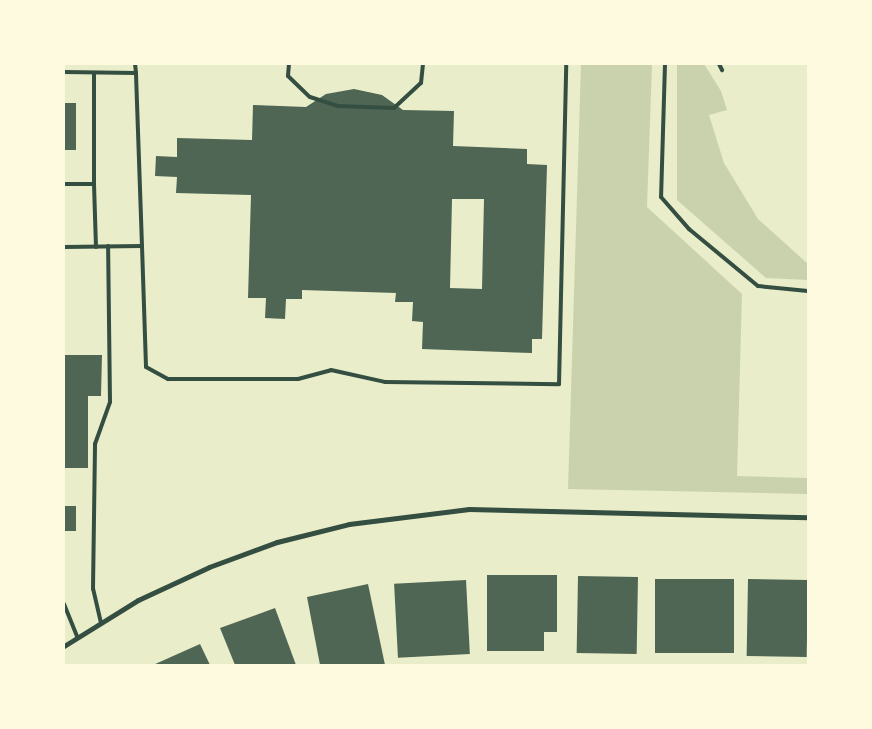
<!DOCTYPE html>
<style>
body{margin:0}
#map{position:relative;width:872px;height:729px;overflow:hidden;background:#e9edc9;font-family:Lato,sans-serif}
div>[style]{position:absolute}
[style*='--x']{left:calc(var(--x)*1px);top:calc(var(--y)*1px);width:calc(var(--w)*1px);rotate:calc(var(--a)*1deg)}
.green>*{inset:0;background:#cad2ad}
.building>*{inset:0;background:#4f6655;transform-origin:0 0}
.service>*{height:4px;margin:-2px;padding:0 2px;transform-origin:2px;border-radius:2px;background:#344e41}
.minor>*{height:5px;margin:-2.5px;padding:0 2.5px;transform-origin:2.5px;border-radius:2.5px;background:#344e41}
span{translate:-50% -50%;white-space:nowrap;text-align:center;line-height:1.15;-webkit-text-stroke:4px #fefae0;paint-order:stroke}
.frame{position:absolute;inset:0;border:65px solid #fefae0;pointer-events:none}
</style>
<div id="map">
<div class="green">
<div style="clip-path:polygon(581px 64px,652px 64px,647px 207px,742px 294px,737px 476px,808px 478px,808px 494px,568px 489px)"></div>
<div style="clip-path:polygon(677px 64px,704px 64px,721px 91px,727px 110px,709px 115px,724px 163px,758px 219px,808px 264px,808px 280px,766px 278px,677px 200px)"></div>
</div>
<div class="building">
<div style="clip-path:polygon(evenodd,354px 89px,382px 95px,403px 110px,454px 111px,453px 146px,527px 149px,527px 164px,547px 165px,542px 339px,532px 339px,532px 353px,422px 349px,423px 322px,412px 321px,413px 302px,395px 302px,396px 293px,302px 290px,302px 299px,286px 299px,285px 319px,265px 318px,266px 298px,248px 298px,251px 195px,176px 193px,177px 177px,155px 176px,156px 156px,177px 157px,177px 138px,252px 140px,253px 105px,306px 107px,326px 94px,354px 89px,452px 199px,484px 199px,482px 289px,450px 288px,452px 199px)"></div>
<div style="left:64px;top:103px;width:12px;height:47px"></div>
<div style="clip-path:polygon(64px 355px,102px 355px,101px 396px,88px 396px,88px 468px,64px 468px)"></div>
<div style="left:64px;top:506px;width:12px;height:25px"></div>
<div style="clip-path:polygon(487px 575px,557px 575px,557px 632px,544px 632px,544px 651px,487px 651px)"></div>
<div style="left:578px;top:576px;width:60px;height:77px;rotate:1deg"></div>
<div style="left:655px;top:579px;width:79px;height:74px"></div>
<div style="left:748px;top:579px;width:60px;height:77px;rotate:1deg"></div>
<div style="left:466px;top:580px;width:74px;height:72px;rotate:87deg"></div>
<div style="clip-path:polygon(368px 584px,385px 665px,320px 665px,307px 597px)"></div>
<div style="clip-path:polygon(275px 608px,296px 665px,235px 665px,220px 628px)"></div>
<div style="clip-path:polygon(200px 644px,210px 665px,153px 665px)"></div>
</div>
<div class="service">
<div style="--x:289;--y:64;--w:12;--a:95"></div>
<div style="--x:288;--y:76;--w:30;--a:44"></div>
<div style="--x:310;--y:97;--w:29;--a:18"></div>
<div style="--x:338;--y:106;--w:56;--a:2"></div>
<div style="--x:394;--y:108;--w:37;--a:-43"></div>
<div style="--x:421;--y:83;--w:19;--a:-84"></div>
<div style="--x:665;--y:64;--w:133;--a:91.7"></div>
<div style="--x:661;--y:197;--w:43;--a:48.8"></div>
<div style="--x:689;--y:229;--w:89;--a:39.6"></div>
<div style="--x:758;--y:286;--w:50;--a:5.7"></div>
<div style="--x:719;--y:64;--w:7;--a:63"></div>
<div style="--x:64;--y:72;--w:72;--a:0.8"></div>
<div style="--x:136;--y:73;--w:9;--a:-96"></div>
<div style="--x:64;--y:184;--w:30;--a:0"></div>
<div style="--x:94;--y:184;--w:111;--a:-90"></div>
<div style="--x:94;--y:184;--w:63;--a:88.2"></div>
<div style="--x:142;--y:246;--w:121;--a:88.1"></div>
<div style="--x:146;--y:367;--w:25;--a:29"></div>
<div style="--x:168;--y:379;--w:130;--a:0"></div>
<div style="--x:298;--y:379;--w:34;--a:-15"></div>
<div style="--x:331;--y:370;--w:55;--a:12.5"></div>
<div style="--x:385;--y:382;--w:174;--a:0.7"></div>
<div style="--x:559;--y:384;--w:320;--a:-88.7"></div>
<div style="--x:64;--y:247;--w:78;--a:-0.7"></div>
<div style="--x:142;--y:246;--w:173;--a:-92"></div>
<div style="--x:64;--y:604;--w:35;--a:68"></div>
<div style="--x:101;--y:623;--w:35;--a:-103"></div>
<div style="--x:93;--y:589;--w:145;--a:-89.2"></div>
<div style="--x:95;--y:444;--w:45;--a:-70.3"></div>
<div style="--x:110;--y:402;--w:156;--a:-90.7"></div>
</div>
<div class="minor">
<div style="--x:64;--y:646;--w:87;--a:-31.9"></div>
<div style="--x:138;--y:600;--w:78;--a:-24.9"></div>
<div style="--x:209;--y:567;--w:72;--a:-20.2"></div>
<div style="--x:277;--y:542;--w:74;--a:-14"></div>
<div style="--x:349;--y:524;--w:121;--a:-7.1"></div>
<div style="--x:469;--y:509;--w:339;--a:1.4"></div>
</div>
<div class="frame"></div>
</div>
